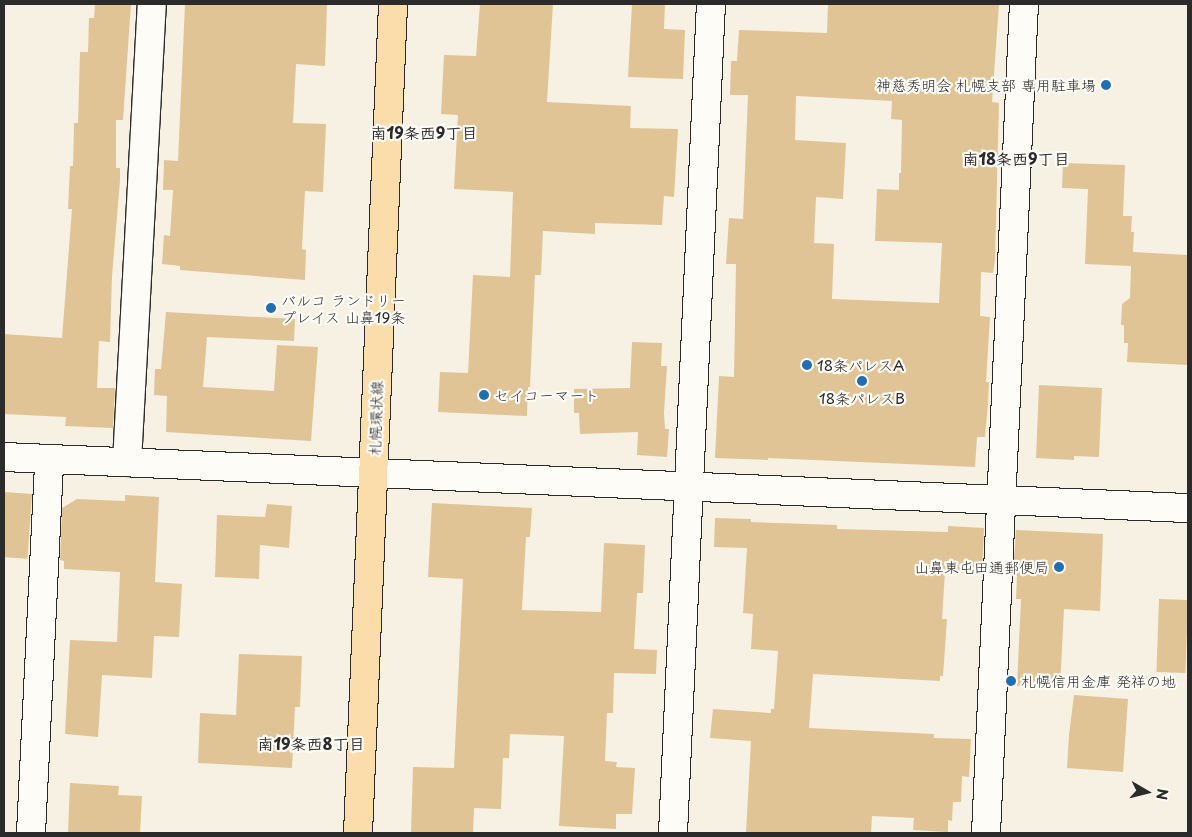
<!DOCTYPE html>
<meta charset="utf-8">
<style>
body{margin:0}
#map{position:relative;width:1192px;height:837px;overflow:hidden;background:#f7f1e3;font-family:"Playpen Sans","Klee One",sans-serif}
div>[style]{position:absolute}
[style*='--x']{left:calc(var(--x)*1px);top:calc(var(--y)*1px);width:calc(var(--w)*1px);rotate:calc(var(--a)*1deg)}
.building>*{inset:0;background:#e1c495;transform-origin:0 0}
.roads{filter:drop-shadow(1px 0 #2b2b2b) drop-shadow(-1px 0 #2b2b2b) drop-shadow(0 1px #2b2b2b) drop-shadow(0 -1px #2b2b2b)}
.minor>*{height:28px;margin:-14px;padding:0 14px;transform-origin:14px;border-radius:14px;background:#fdfcf7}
.primary>*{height:28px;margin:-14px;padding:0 14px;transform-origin:14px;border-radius:14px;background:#faddab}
.dots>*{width:14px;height:14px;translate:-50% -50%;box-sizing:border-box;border:2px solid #fdfcf7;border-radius:50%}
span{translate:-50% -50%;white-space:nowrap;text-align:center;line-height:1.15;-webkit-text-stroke:4.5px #fdfcf7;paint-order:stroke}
.poi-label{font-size:15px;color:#2b2b2b}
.right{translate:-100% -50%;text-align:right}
.left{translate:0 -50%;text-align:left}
.street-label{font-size:15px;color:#2b2b2b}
.neighbourhood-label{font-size:16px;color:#2b2b2b;font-weight:700}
.frame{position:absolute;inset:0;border:5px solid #2b2b2b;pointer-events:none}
.north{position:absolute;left:1122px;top:767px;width:50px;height:50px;-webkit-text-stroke:4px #fdfcf7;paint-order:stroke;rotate:98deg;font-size:14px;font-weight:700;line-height:20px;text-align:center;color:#2b2b2b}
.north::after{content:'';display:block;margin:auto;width:18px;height:22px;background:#2b2b2b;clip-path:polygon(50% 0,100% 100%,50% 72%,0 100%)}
</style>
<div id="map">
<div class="building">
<div style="clip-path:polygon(95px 4px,131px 4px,123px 120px,116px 120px,116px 168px,120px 168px,120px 181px,112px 276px,110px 342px,99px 341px,97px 388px,115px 388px,113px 428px,65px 426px,66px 417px,4px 414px,4px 334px,62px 338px,72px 209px,68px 209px,70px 166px,73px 166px,74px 123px,78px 123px,80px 52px,88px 52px,89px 18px,94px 18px)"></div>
<div style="clip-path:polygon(185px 4px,327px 4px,325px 66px,296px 64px,293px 123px,326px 124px,323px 192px,305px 191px,302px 249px,306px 250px,305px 280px,180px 270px,180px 266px,162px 264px,164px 235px,170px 236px,173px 190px,163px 190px,164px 160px,178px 161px)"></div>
<div style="clip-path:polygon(480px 4px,553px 4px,547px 102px,631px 106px,630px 128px,678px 129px,674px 197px,664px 196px,662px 225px,595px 223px,595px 234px,543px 231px,541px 275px,535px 275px,530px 387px,528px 387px,527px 416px,438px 412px,440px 372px,468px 373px,473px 275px,510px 277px,513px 192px,454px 189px,458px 115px,441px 114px,444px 55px,476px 56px)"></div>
<div style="clip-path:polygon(632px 4px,665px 4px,664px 29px,685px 30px,683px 79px,628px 77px)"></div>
<div style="clip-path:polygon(evenodd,828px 4px,999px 4px,992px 102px,999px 103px,995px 260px,993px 273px,981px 272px,980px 316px,990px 317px,986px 382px,989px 382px,988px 404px,985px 437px,977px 437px,975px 467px,768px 458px,768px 460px,715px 458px,719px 376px,734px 377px,736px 264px,726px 264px,729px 218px,743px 219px,748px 95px,730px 95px,731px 61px,737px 61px,739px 30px,827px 33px,828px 4px,796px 96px,892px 101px,891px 119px,902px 120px,901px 173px,899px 173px,899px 190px,877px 189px,875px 241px,942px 243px,939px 303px,832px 299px,834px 244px,814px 243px,816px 197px,843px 199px,846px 143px,795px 140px,796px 96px)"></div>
<div style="clip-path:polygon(1063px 163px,1125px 165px,1123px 216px,1132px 216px,1131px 232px,1134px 232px,1133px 252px,1188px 255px,1188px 365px,1127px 362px,1128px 343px,1124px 343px,1124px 325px,1121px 325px,1122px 304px,1130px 298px,1131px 266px,1085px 264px,1088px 189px,1062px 188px)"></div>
<div style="clip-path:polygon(166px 312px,295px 319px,294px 341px,207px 337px,203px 387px,274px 391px,277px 345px,318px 347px,311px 441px,166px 432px,167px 396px,154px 395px,155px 369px,161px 369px)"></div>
<div style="clip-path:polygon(632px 342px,662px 343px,661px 366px,667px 366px,664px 413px,665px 429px,669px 429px,667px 457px,637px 455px,638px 432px,580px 434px,579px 413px,574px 413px,574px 389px,630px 388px)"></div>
<div style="clip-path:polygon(1039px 385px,1102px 388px,1099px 457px,1074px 456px,1074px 460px,1036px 458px)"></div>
<div style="left:4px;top:492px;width:28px;height:65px;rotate:4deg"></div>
<div style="clip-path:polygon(125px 495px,159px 497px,155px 582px,182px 584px,179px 637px,154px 636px,152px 678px,102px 675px,98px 737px,65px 734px,70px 640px,117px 642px,120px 572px,64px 569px,64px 561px,60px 560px,62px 508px,77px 499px,125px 501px)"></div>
<div style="clip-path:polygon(432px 503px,532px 508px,530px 537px,526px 537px,522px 610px,601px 612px,604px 543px,645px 545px,643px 593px,637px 593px,634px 649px,657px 650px,656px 674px,614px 673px,613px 713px,607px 713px,605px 761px,617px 762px,616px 767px,635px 768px,632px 814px,616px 814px,616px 829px,559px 826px,564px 736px,510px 734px,509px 758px,503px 758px,501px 809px,474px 808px,473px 833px,411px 833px,413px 767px,454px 768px,463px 579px,428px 577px)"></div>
<div style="clip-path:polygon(267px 504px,292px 506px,289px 548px,260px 545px,259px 579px,215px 577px,217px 515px,265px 517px)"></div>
<div style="clip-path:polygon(715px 518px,751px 519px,751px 522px,837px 525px,837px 529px,948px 532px,948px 526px,984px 528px,982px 574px,945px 572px,942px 619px,947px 619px,943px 676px,940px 676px,940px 681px,813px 674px,809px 728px,934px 734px,934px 738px,971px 739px,969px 777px,962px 776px,961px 802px,953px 802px,952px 821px,948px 820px,948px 832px,913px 830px,914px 818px,872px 816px,871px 833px,746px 833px,751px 741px,710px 738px,713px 709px,771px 713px,771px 709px,774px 709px,778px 651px,751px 649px,753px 614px,743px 613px,747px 548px,714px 547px)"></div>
<div style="clip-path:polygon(1016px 530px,1103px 534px,1100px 611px,1064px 609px,1060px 688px,1017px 686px,1021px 599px,1016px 599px,1017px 576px,1013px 575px)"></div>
<div style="left:1159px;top:599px;width:29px;height:73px;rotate:2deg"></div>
<div style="clip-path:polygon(239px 654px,302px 656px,300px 707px,295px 707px,292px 768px,198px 763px,200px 713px,236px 715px)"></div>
<div style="clip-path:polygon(1074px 695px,1128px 699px,1123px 772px,1067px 768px,1069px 735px)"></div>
<div style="clip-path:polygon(70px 783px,119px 786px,118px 795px,142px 796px,140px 833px,68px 833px)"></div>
</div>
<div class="roads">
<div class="minor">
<div style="--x:4;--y:457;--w:1185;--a:2.47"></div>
<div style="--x:127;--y:462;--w:459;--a:-86.9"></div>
<div style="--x:31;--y:833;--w:374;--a:-87.2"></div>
<div style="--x:673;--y:833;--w:830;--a:-87.38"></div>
<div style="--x:986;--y:833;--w:830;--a:-87.38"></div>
</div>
<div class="primary">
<div style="--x:358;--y:833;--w:830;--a:-87.58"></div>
</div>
</div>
<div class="dots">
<div style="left:1106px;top:85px;background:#1f6fb2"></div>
<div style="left:271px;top:308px;background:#1f6fb2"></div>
<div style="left:807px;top:365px;background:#1f6fb2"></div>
<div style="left:862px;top:381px;background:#1f6fb2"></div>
<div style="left:484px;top:395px;background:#1f6fb2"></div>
<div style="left:1059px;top:567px;background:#1f6fb2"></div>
<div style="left:1011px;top:681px;background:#1f6fb2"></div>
</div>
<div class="poi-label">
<span class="right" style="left:1096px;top:85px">神慈秀明会 札幌支部 専用駐車場</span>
<span class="left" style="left:281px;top:308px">バルコ ランドリー<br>プレイス 山鼻19条</span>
<span class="left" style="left:817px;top:365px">18条パレスA</span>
<span class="left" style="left:494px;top:395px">セイコーマート</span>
<span style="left:862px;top:398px">18条パレスB</span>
<span class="right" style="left:1049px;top:567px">山鼻東屯田通郵便局</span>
<span class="left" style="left:1021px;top:681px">札幌信用金庫 発祥の地</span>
</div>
<div class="street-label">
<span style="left:375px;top:418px;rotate:-88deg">札幌環状線</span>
</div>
<div class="neighbourhood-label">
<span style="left:424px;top:132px">南19条西9丁目</span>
<span style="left:1016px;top:158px">南18条西9丁目</span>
<span style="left:311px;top:743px">南19条西8丁目</span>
</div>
<div class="frame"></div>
<div class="north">N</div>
</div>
